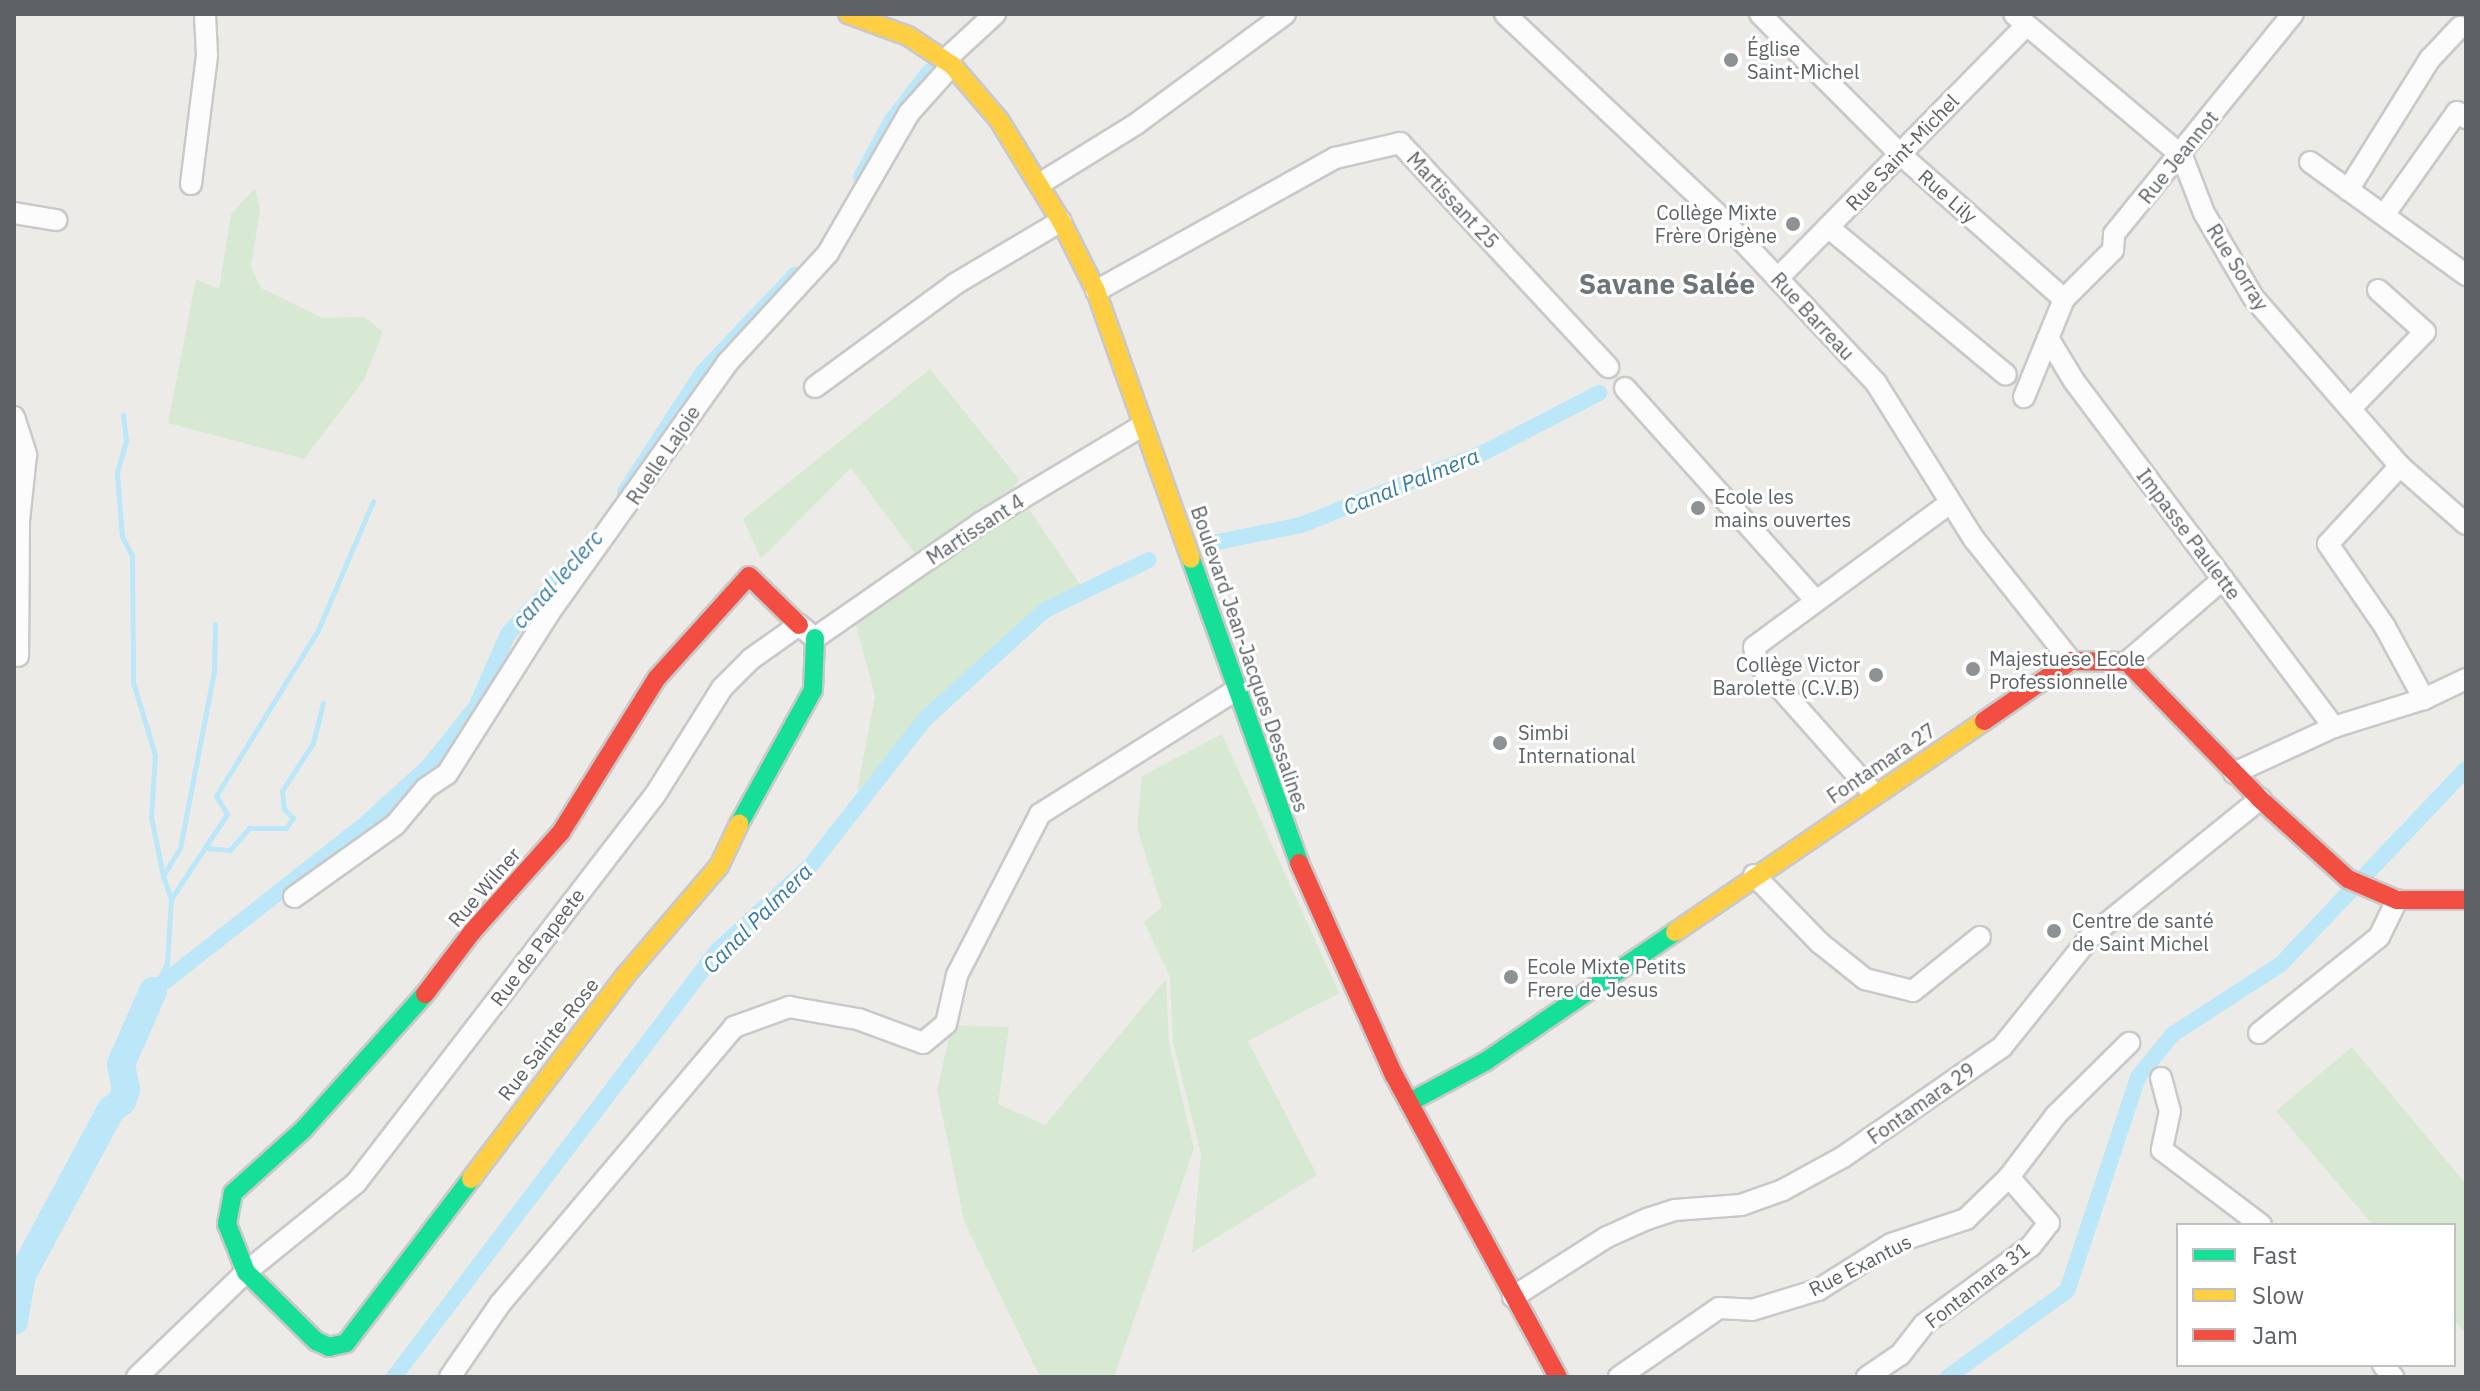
<!DOCTYPE html>
<meta charset="utf-8">
<style>
body{margin:0}
#map{position:relative;width:2480px;height:1391px;overflow:hidden;background:#edebe8;font-family:"IBM Plex Sans",sans-serif}
div>[style]{position:absolute}
[style*='--x']{left:calc(var(--x)*1px);top:calc(var(--y)*1px);width:calc(var(--w)*1px);rotate:calc(var(--a)*1deg)}
.green>*{inset:0;background:#d8e9d3}
.stream>*{height:5px;margin:-2.5px;padding:0 2.5px;transform-origin:2.5px;border-radius:2.5px;background:#bbe7f8}
.canal>*{height:16px;margin:-8px;padding:0 8px;transform-origin:8px;border-radius:8px;background:#bbe7f8}
.river>*{height:28px;margin:-14px;padding:0 14px;transform-origin:14px;border-radius:14px;background:#bbe7f8}
.roads{filter:drop-shadow(2px 0 #c9c9c9) drop-shadow(-2px 0 #c9c9c9) drop-shadow(0 2px #c9c9c9) drop-shadow(0 -2px #c9c9c9)}
.street>*{height:20px;margin:-10px;padding:0 10px;transform-origin:10px;border-radius:10px;background:#fcfcfc}
.fast>*{height:18px;margin:-9px;padding:0 9px;transform-origin:9px;border-radius:9px;background:#16e098}
.slow>*{height:18px;margin:-9px;padding:0 9px;transform-origin:9px;border-radius:9px;background:#ffcf43}
.jam>*{height:18px;margin:-9px;padding:0 9px;transform-origin:9px;border-radius:9px;background:#f24e42}
.dots>*{width:22px;height:22px;translate:-50% -50%;box-sizing:border-box;border:4px solid #fff;border-radius:50%}
span{translate:-50% -50%;white-space:nowrap;text-align:center;line-height:1.15;-webkit-text-stroke:6px #fff;paint-order:stroke}
.poi-label{font-size:20px;color:#5d6266}
.left{translate:0 -50%;text-align:left}
.right{translate:-100% -50%;text-align:right}
.street-label{font-size:20px;color:#5d6266}
.water-label{font-size:22px;color:#387ca4;font-style:italic}
.district-label{font-size:28px;color:#6e7478;font-weight:700}
.frame{position:absolute;inset:0;border:16px solid #5d6266;pointer-events:none}
.legend{position:absolute;left:2176px;top:1223px;width:280px;height:144px;box-sizing:border-box;background:#fff;border:2px solid #bec0c2;margin:0;padding:10px 14px;list-style:none;font-size:24px;color:#5d6266}
.legend li{display:flex;align-items:center;gap:16px;height:40px}
.legend b{width:40px;border:2px solid #bec0c2}
</style>
<div id="map">
<div class="green">
<div style="clip-path:polygon(255px 188px,260px 210px,251px 267px,261px 288px,322px 318px,364px 317px,383px 332px,364px 380px,304px 459px,168px 423px,196px 279px,219px 289px,231px 214px)"></div>
<div style="clip-path:polygon(930px 369px,1019px 479px,1014px 487px,1085px 592px,1054px 609px,857px 791px,875px 696px,854px 618px,925px 567px,851px 468px,761px 559px,743px 519px)"></div>
<div style="clip-path:polygon(1222px 734px,1339px 993px,1248px 1041px,1317px 1175px,1192px 1253px,1201px 1154px,1173px 1043px,1170px 977px,1144px 922px,1162px 907px,1137px 828px,1142px 776px)"></div>
<div style="clip-path:polygon(1166px 979px,1169px 1043px,1194px 1149px,1114px 1377px,1040px 1377px,964px 1221px,937px 1090px,952px 1025px,1009px 1027px,998px 1104px,1045px 1125px)"></div>
<div style="clip-path:polygon(2352px 1047px,2466px 1184px,2466px 1334px,2454px 1320px,2454px 1225px,2373px 1225px,2276px 1111px)"></div>
</div>
<div class="stream">
<div style="--x:123;--y:415;--w:26;--a:83"></div>
<div style="--x:126;--y:441;--w:33;--a:106"></div>
<div style="--x:117;--y:473;--w:63;--a:85.5"></div>
<div style="--x:122;--y:536;--w:22;--a:63"></div>
<div style="--x:132;--y:556;--w:126;--a:89.5"></div>
<div style="--x:133;--y:682;--w:76;--a:73.2"></div>
<div style="--x:155;--y:755;--w:62;--a:93.7"></div>
<div style="--x:151;--y:817;--w:60;--a:78.5"></div>
<div style="--x:207;--y:848;--w:23;--a:5"></div>
<div style="--x:230;--y:850;--w:29;--a:-49"></div>
<div style="--x:249;--y:828;--w:37;--a:0"></div>
<div style="--x:286;--y:828;--w:12;--a:-55"></div>
<div style="--x:293;--y:818;--w:13;--a:-135"></div>
<div style="--x:284;--y:809;--w:18;--a:-96"></div>
<div style="--x:282;--y:791;--w:57;--a:-57.1"></div>
<div style="--x:313;--y:743;--w:41;--a:-76"></div>
<div style="--x:171;--y:899;--w:102;--a:-56.6"></div>
<div style="--x:227;--y:814;--w:21;--a:-121"></div>
<div style="--x:216;--y:796;--w:195;--a:-58.4"></div>
<div style="--x:318;--y:630;--w:140;--a:-66.9"></div>
<div style="--x:153;--y:991;--w:30;--a:-63"></div>
<div style="--x:167;--y:964;--w:65;--a:-86.5"></div>
<div style="--x:171;--y:899;--w:24;--a:-109"></div>
<div style="--x:163;--y:876;--w:33;--a:-59"></div>
<div style="--x:180;--y:848;--w:179;--a:-79.1"></div>
<div style="--x:214;--y:672;--w:48;--a:-88.8"></div>
</div>
<div class="canal">
<div style="--x:861;--y:177;--w:65;--a:-61.5"></div>
<div style="--x:892;--y:120;--w:62;--a:-52.2"></div>
<div style="--x:625;--y:492;--w:143;--a:-57"></div>
<div style="--x:703;--y:372;--w:134;--a:-46.5"></div>
<div style="--x:1213;--y:543;--w:90;--a:-11.6"></div>
<div style="--x:1301;--y:525;--w:196;--a:-21.6"></div>
<div style="--x:1483;--y:453;--w:131;--a:-27.3"></div>
<div style="--x:153;--y:991;--w:267;--a:-38.2"></div>
<div style="--x:363;--y:826;--w:88;--a:-42.2"></div>
<div style="--x:428;--y:767;--w:77;--a:-51.3"></div>
<div style="--x:476;--y:707;--w:80;--a:-66.3"></div>
<div style="--x:508;--y:634;--w:106;--a:-47.3"></div>
<div style="--x:394;--y:1377;--w:535;--a:-52.83"></div>
<div style="--x:717;--y:951;--w:127;--a:-42.5"></div>
<div style="--x:811;--y:865;--w:185;--a:-52"></div>
<div style="--x:925;--y:719;--w:162;--a:-42.2"></div>
<div style="--x:1045;--y:610;--w:115;--a:-25.7"></div>
<div style="--x:1948;--y:1377;--w:147;--a:-35.9"></div>
<div style="--x:2067;--y:1291;--w:225;--a:-71.6"></div>
<div style="--x:2138;--y:1077;--w:55;--a:-50.9"></div>
<div style="--x:2173;--y:1034;--w:129;--a:-32.9"></div>
<div style="--x:2281;--y:964;--w:269;--a:-46.5"></div>
</div>
<div class="river">
<div style="--x:14;--y:1321;--w:47;--a:-80.1"></div>
<div style="--x:22;--y:1275;--w:187;--a:-61.7"></div>
<div style="--x:111;--y:1110;--w:14;--a:-39"></div>
<div style="--x:122;--y:1101;--w:12;--a:-70"></div>
<div style="--x:126;--y:1090;--w:26;--a:-101"></div>
<div style="--x:121;--y:1064;--w:80;--a:-66.3"></div>
</div>
<div class="roads">
<div class="street">
<div style="--x:1505;--y:14;--w:290;--a:43.3"></div>
<div style="--x:1716;--y:213;--w:233;--a:46.7"></div>
<div style="--x:1876;--y:383;--w:184;--a:57.9"></div>
<div style="--x:1974;--y:539;--w:156;--a:51.5"></div>
<div style="--x:1760;--y:14;--w:198;--a:45"></div>
<div style="--x:1900;--y:154;--w:219;--a:41.5"></div>
<div style="--x:2064;--y:299;--w:106;--a:112.2"></div>
<div style="--x:2014;--y:14;--w:220;--a:40.2"></div>
<div style="--x:2182;--y:156;--w:61;--a:68.9"></div>
<div style="--x:2204;--y:213;--w:97;--a:59.7"></div>
<div style="--x:2253;--y:297;--w:224;--a:49"></div>
<div style="--x:2400;--y:466;--w:88;--a:41.3"></div>
<div style="--x:945;--y:60;--w:68;--a:-42.6"></div>
<div style="--x:2310;--y:162;--w:193;--a:35.9"></div>
<div style="--x:1041;--y:183;--w:112;--a:-31.8"></div>
<div style="--x:1136;--y:124;--w:185;--a:-36.4"></div>
<div style="--x:191;--y:184;--w:130;--a:-82.9"></div>
<div style="--x:207;--y:55;--w:41;--a:-92.8"></div>
<div style="--x:2348;--y:190;--w:155;--a:-58"></div>
<div style="--x:2430;--y:59;--w:44;--a:-46.8"></div>
<div style="--x:14;--y:213;--w:43;--a:9.5"></div>
<div style="--x:2384;--y:215;--w:126;--a:-54.7"></div>
<div style="--x:2457;--y:112;--w:11;--a:34"></div>
<div style="--x:1828;--y:227;--w:231;--a:39.7"></div>
<div style="--x:1778;--y:278;--w:354;--a:-45.5"></div>
<div style="--x:1096;--y:291;--w:274;--a:-29.1"></div>
<div style="--x:1335;--y:158;--w:67;--a:-13"></div>
<div style="--x:1400;--y:143;--w:306;--a:47.1"></div>
<div style="--x:2064;--y:299;--w:69;--a:-45"></div>
<div style="--x:2113;--y:250;--w:16;--a:-86"></div>
<div style="--x:2114;--y:234;--w:284;--a:-50.9"></div>
<div style="--x:2048;--y:338;--w:50;--a:58.8"></div>
<div style="--x:2074;--y:381;--w:433;--a:53.1"></div>
<div style="--x:815;--y:387;--w:174;--a:-36.3"></div>
<div style="--x:955;--y:284;--w:123;--a:-30.7"></div>
<div style="--x:1625;--y:388;--w:285;--a:48.1"></div>
<div style="--x:2351;--y:408;--w:106;--a:-45.8"></div>
<div style="--x:2425;--y:332;--w:63;--a:-138.2"></div>
<div style="--x:14;--y:417;--w:40;--a:72"></div>
<div style="--x:26;--y:455;--w:66;--a:96.1"></div>
<div style="--x:19;--y:521;--w:135;--a:90.4"></div>
<div style="--x:2400;--y:466;--w:106;--a:132.7"></div>
<div style="--x:2328;--y:544;--w:101;--a:55.5"></div>
<div style="--x:2385;--y:627;--w:82;--a:61.6"></div>
<div style="--x:2127;--y:662;--w:127;--a:-40.8"></div>
<div style="--x:2234;--y:773;--w:110;--a:-24.7"></div>
<div style="--x:2334;--y:727;--w:94;--a:-17.3"></div>
<div style="--x:2424;--y:699;--w:47;--a:-25.5"></div>
<div style="--x:1874;--y:794;--w:176;--a:-131.6"></div>
<div style="--x:1757;--y:662;--w:15;--a:-101"></div>
<div style="--x:1754;--y:647;--w:243;--a:-36.3"></div>
<div style="--x:1754;--y:875;--w:95;--a:45.9"></div>
<div style="--x:1820;--y:943;--w:58;--a:38.7"></div>
<div style="--x:1865;--y:979;--w:49;--a:14"></div>
<div style="--x:1913;--y:991;--w:86;--a:-38.9"></div>
<div style="--x:294;--y:897;--w:124;--a:-35.5"></div>
<div style="--x:395;--y:825;--w:48;--a:-50"></div>
<div style="--x:426;--y:788;--w:25;--a:-34"></div>
<div style="--x:447;--y:774;--w:191;--a:-57.6"></div>
<div style="--x:549;--y:613;--w:307;--a:-54.5"></div>
<div style="--x:727;--y:363;--w:149;--a:-47.4"></div>
<div style="--x:828;--y:253;--w:162;--a:-59.9"></div>
<div style="--x:909;--y:113;--w:64;--a:-48.1"></div>
<div style="--x:2259;--y:1033;--w:154;--a:-38.7"></div>
<div style="--x:2379;--y:937;--w:41;--a:-64.1"></div>
<div style="--x:2161;--y:1078;--w:34;--a:75"></div>
<div style="--x:2170;--y:1111;--w:40;--a:102"></div>
<div style="--x:2162;--y:1150;--w:124;--a:37.1"></div>
<div style="--x:1513;--y:1297;--w:112;--a:-32.6"></div>
<div style="--x:1607;--y:1237;--w:44;--a:-24.2"></div>
<div style="--x:1647;--y:1219;--w:29;--a:-18"></div>
<div style="--x:1675;--y:1210;--w:66;--a:-4.3"></div>
<div style="--x:1741;--y:1205;--w:45;--a:-19.7"></div>
<div style="--x:1783;--y:1190;--w:68;--a:-28.8"></div>
<div style="--x:1843;--y:1157;--w:193;--a:-34.7"></div>
<div style="--x:2002;--y:1047;--w:142;--a:-51.3"></div>
<div style="--x:2091;--y:936;--w:218;--a:-39"></div>
<div style="--x:2383;--y:1365;--w:16;--a:50"></div>
<div style="--x:137;--y:1377;--w:151;--a:-43.9"></div>
<div style="--x:246;--y:1272;--w:141;--a:-39"></div>
<div style="--x:356;--y:1183;--w:490;--a:-52.4"></div>
<div style="--x:655;--y:795;--w:126;--a:-57.9"></div>
<div style="--x:722;--y:688;--w:41;--a:-45"></div>
<div style="--x:751;--y:659;--w:59;--a:-35.3"></div>
<div style="--x:799;--y:625;--w:21;--a:39"></div>
<div style="--x:815;--y:638;--w:203;--a:-34.8"></div>
<div style="--x:982;--y:522;--w:184;--a:-31"></div>
<div style="--x:450;--y:1377;--w:88;--a:-55.6"></div>
<div style="--x:500;--y:1304;--w:363;--a:-49.8"></div>
<div style="--x:734;--y:1027;--w:59;--a:-20"></div>
<div style="--x:789;--y:1007;--w:70;--a:9.9"></div>
<div style="--x:858;--y:1019;--w:69;--a:20.3"></div>
<div style="--x:923;--y:1043;--w:30;--a:-40"></div>
<div style="--x:946;--y:1024;--w:50;--a:-77.3"></div>
<div style="--x:957;--y:975;--w:181;--a:-62.7"></div>
<div style="--x:1040;--y:814;--w:234;--a:-32.3"></div>
<div style="--x:1619;--y:1377;--w:121;--a:-34.6"></div>
<div style="--x:1719;--y:1308;--w:33;--a:3"></div>
<div style="--x:1752;--y:1310;--w:69;--a:-16.9"></div>
<div style="--x:1818;--y:1290;--w:86;--a:-32.2"></div>
<div style="--x:1891;--y:1244;--w:79;--a:-18.4"></div>
<div style="--x:1966;--y:1219;--w:60;--a:-44.3"></div>
<div style="--x:1867;--y:1377;--w:40;--a:-34"></div>
<div style="--x:1900;--y:1355;--w:39;--a:-52"></div>
<div style="--x:1924;--y:1324;--w:132;--a:-36.1"></div>
<div style="--x:2031;--y:1246;--w:29;--a:-52"></div>
<div style="--x:2049;--y:1223;--w:61;--a:-131"></div>
<div style="--x:2009;--y:1177;--w:78;--a:-52.8"></div>
<div style="--x:2056;--y:1115;--w:103;--a:-44.6"></div>
</div>
<div class="fast">
<div style="--x:1191;--y:559;--w:323;--a:70.4"></div>
<div style="--x:739;--y:824;--w:153;--a:-61.1"></div>
<div style="--x:813;--y:690;--w:52;--a:-87.8"></div>
<div style="--x:425;--y:994;--w:181;--a:131.9"></div>
<div style="--x:304;--y:1129;--w:96;--a:138"></div>
<div style="--x:233;--y:1193;--w:32;--a:101"></div>
<div style="--x:227;--y:1224;--w:52;--a:68.4"></div>
<div style="--x:246;--y:1272;--w:98;--a:44.6"></div>
<div style="--x:316;--y:1341;--w:14;--a:25"></div>
<div style="--x:329;--y:1347;--w:17;--a:-13"></div>
<div style="--x:346;--y:1343;--w:206;--a:-52.7"></div>
<div style="--x:1410;--y:1102;--w:86;--a:-28.3"></div>
<div style="--x:1486;--y:1061;--w:229;--a:-34.3"></div>
</div>
<div class="slow">
<div style="--x:848;--y:14;--w:64;--a:20.1"></div>
<div style="--x:908;--y:36;--w:53;--a:33.4"></div>
<div style="--x:952;--y:65;--w:72;--a:49.5"></div>
<div style="--x:999;--y:120;--w:119;--a:58.5"></div>
<div style="--x:1061;--y:221;--w:78;--a:63.4"></div>
<div style="--x:1096;--y:291;--w:284;--a:70.5"></div>
<div style="--x:1675;--y:932;--w:374;--a:-34.3"></div>
<div style="--x:471;--y:1179;--w:255;--a:-52.8"></div>
<div style="--x:625;--y:976;--w:145;--a:-49.5"></div>
<div style="--x:719;--y:866;--w:47;--a:-64.5"></div>
</div>
<div class="jam">
<div style="--x:1984;--y:721;--w:106;--a:-34.6"></div>
<div style="--x:2071;--y:661;--w:56;--a:1"></div>
<div style="--x:2127;--y:662;--w:191;--a:45.8"></div>
<div style="--x:2260;--y:799;--w:119;--a:42.3"></div>
<div style="--x:2348;--y:879;--w:53;--a:23.2"></div>
<div style="--x:2397;--y:900;--w:69;--a:0"></div>
<div style="--x:1299;--y:863;--w:232;--a:65.9"></div>
<div style="--x:1394;--y:1075;--w:344;--a:61.5"></div>
<div style="--x:425;--y:994;--w:78;--a:-52.8"></div>
<div style="--x:472;--y:932;--w:134;--a:-48.3"></div>
<div style="--x:561;--y:832;--w:181;--a:-58.1"></div>
<div style="--x:657;--y:678;--w:137;--a:-48"></div>
<div style="--x:749;--y:576;--w:70;--a:44.4"></div>
</div>
</div>
<div class="dots">
<div style="left:1731px;top:60px;background:#8f9294"></div>
<div style="left:1793px;top:224px;background:#8f9294"></div>
<div style="left:1698px;top:508px;background:#8f9294"></div>
<div style="left:1973px;top:669px;background:#8f9294"></div>
<div style="left:1876px;top:675px;background:#8f9294"></div>
<div style="left:1500px;top:743px;background:#8f9294"></div>
<div style="left:2054px;top:931px;background:#8f9294"></div>
<div style="left:1511px;top:977px;background:#8f9294"></div>
</div>
<div class="poi-label">
<span class="left" style="left:1747px;top:60px">Église<br>Saint-Michel</span>
<span class="right" style="left:1777px;top:224px">Collège Mixte<br>Frère Origène</span>
<span class="left" style="left:1714px;top:508px">Ecole les<br>mains ouvertes</span>
<span class="left" style="left:1989px;top:670px">Majestuese Ecole<br>Professionnelle</span>
<span class="right" style="left:1860px;top:676px">Collège Victor<br>Barolette (C.V.B)</span>
<span class="left" style="left:1518px;top:744px">Simbi<br>International</span>
<span class="left" style="left:2072px;top:932px">Centre de santé<br>de Saint Michel</span>
<span class="left" style="left:1527px;top:978px">Ecole Mixte Petits<br>Frere de Jesus</span>
</div>
<div class="street-label">
<span style="left:1902px;top:152px;rotate:-46deg">Rue Saint-Michel</span>
<span style="left:2178px;top:157px;rotate:-51deg">Rue Jeannot</span>
<span style="left:1948px;top:196px;rotate:41deg">Rue Lily</span>
<span style="left:1453px;top:200px;rotate:47deg">Martissant 25</span>
<span style="left:2238px;top:267px;rotate:58deg">Rue Sorray</span>
<span style="left:1813px;top:316px;rotate:47deg">Rue Barreau</span>
<span style="left:663px;top:455px;rotate:-56deg">Ruelle Lajoie</span>
<span style="left:975px;top:529px;rotate:-33deg">Martissant 4</span>
<span style="left:2189px;top:534px;rotate:53deg">Impasse Paulette</span>
<span style="left:1250px;top:659px;rotate:71deg">Boulevard Jean-Jacques Dessalines</span>
<span style="left:1881px;top:763px;rotate:-34deg">Fontamara 27</span>
<span style="left:484px;top:887px;rotate:-49deg">Rue Wilner</span>
<span style="left:537px;top:947px;rotate:-53deg">Rue de Papeete</span>
<span style="left:548px;top:1039px;rotate:-52deg">Rue Sainte-Rose</span>
<span style="left:1921px;top:1103px;rotate:-35deg">Fontamara 29</span>
<span style="left:1860px;top:1265px;rotate:-27deg">Rue Exantus</span>
<span style="left:1977px;top:1285px;rotate:-38deg">Fontamara 31</span>
</div>
<div class="water-label">
<span style="left:1411px;top:481px;rotate:-22deg">Canal Palmera</span>
<span style="left:557px;top:579px;rotate:-48deg">canal leclerc</span>
<span style="left:757px;top:918px;rotate:-45deg">Canal Palmera</span>
</div>
<div class="district-label">
<span style="left:1667px;top:284px">Savane Salée</span>
</div>
<div class="frame"></div>
<ul class="legend">
<li><b style="height:10px;background:#16e098"></b>Fast</li>
<li><b style="height:10px;background:#ffcf43"></b>Slow</li>
<li><b style="height:10px;background:#f24e42"></b>Jam</li>
</ul>
</div>
